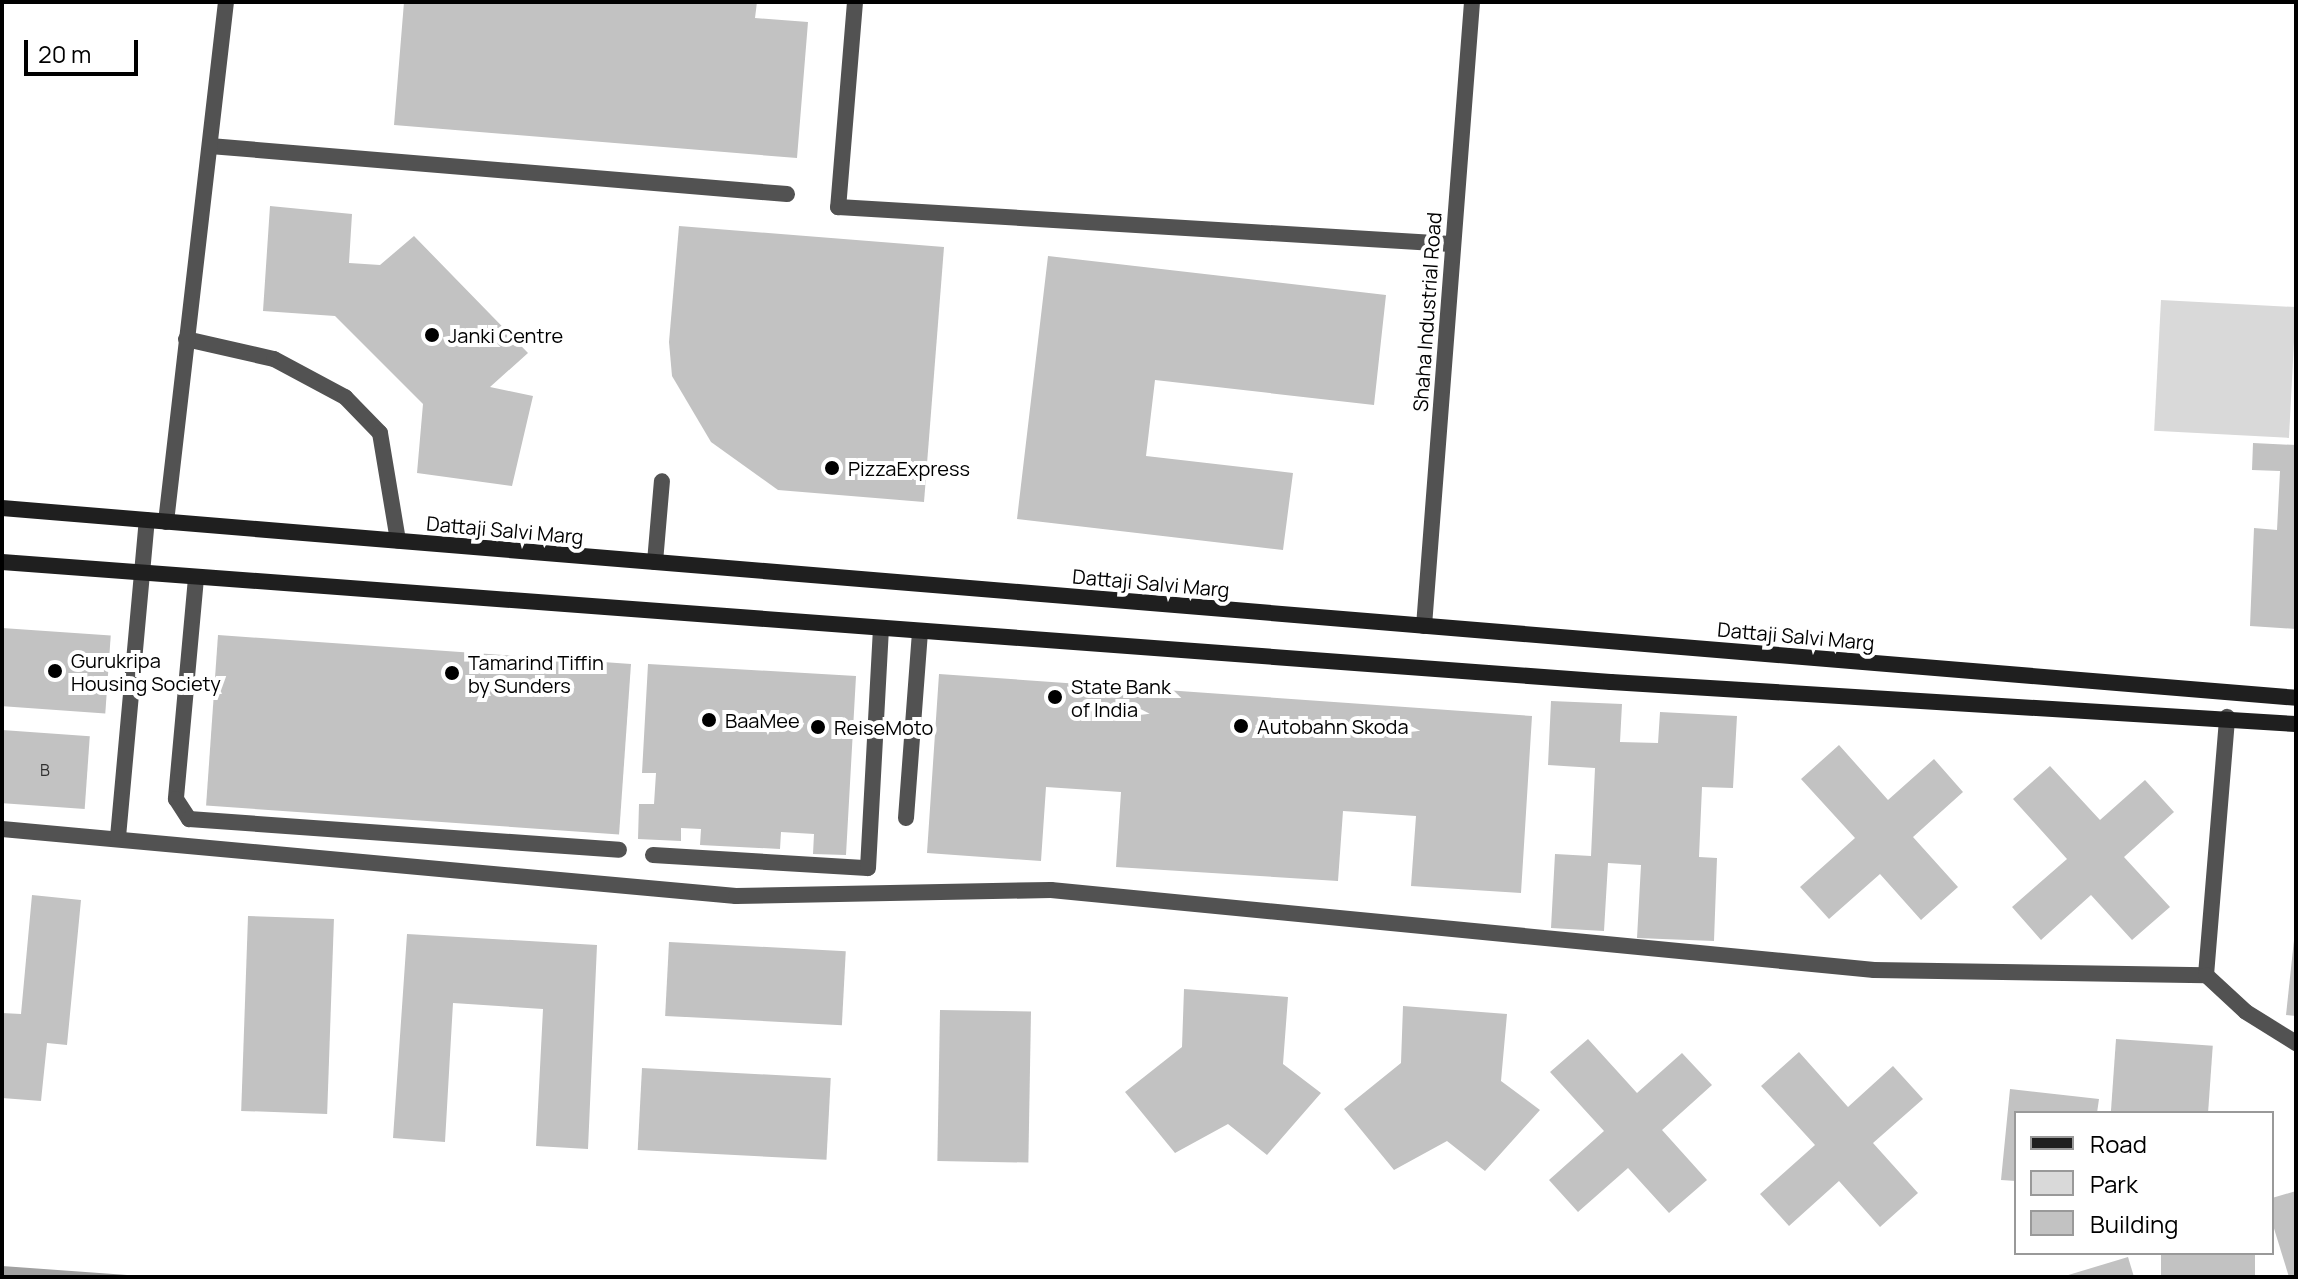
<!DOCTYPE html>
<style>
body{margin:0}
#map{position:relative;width:2298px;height:1279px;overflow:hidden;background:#fff;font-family:Manrope,sans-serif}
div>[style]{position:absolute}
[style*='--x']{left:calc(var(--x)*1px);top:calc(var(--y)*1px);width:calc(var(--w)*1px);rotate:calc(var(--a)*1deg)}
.green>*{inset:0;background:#d9d9d9;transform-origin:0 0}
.water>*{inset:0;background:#a0a0a0}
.building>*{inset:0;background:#c2c2c2;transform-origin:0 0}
.lane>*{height:16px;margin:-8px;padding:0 8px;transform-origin:8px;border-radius:8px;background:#525252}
.street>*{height:16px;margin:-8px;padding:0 8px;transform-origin:8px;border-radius:8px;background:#525252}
.secondary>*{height:16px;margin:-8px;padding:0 8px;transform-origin:8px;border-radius:8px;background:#1f1f1f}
.dots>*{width:22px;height:22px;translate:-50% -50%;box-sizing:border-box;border:4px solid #fff;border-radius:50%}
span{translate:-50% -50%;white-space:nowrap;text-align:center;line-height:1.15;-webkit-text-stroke:8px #fff;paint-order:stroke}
.number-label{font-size:16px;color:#303030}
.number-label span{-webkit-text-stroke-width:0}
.street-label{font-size:20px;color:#000}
.poi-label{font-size:20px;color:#000}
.left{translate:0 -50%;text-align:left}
.frame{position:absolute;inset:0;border:4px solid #000;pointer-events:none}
.legend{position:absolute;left:2014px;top:1111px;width:260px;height:144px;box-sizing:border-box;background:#fff;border:2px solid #999;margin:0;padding:10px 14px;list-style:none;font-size:24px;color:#000}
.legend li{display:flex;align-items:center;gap:16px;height:40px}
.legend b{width:40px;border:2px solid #999}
.scale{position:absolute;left:24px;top:40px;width:114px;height:36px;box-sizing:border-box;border:4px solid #000;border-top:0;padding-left:10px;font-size:24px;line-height:28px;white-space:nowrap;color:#000;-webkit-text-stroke:6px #fff;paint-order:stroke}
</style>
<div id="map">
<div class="green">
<div style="left:2161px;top:300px;width:135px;height:131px;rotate:3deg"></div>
</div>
<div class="water">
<div style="clip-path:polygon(2px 1266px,155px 1277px,2px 1277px)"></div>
</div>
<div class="building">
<div style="clip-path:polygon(404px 2px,757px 2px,755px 18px,808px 22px,797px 158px,394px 125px)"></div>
<div style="clip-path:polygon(270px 206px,352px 214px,349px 263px,380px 265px,414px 236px,528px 353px,490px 387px,533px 396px,512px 486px,417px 473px,423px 404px,335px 316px,263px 311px)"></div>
<div style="clip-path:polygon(679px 226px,944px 247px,924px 502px,778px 490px,711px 442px,672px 376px,669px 342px)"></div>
<div style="clip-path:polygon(1048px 256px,1386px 295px,1374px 405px,1155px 380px,1146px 456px,1293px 473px,1283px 550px,1017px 519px)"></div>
<div style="clip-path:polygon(2253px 443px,2296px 445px,2296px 629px,2250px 626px,2254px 528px,2277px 530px,2280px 471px,2252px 470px)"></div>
<div style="left:2px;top:628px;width:109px;height:78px;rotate:4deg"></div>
<div style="left:218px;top:635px;width:414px;height:171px;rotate:4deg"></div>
<div style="clip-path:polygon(648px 664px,856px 676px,846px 855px,813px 854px,814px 834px,781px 832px,780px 849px,700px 845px,701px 829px,681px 828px,681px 841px,638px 839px,639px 804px,654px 804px,656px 773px,642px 773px)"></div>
<div style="clip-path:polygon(939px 674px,1532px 716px,1521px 893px,1411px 886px,1416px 816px,1343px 811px,1338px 881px,1116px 867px,1121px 792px,1046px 787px,1041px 861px,927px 853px)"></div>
<div style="clip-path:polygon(1551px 701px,1622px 704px,1620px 742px,1658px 743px,1660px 712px,1737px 716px,1733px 788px,1702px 787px,1699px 857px,1717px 858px,1714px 941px,1637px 938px,1641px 865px,1608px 863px,1604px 931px,1551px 928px,1555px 854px,1591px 856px,1595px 768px,1548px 765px)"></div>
<div style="left:2px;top:730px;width:88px;height:73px;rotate:4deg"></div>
<div style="clip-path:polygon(1839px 745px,1888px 800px,1934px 759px,1963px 792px,1913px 837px,1958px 887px,1921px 920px,1880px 874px,1829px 919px,1800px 887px,1855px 838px,1801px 779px)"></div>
<div style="clip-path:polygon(2050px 766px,2100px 820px,2145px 780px,2174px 812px,2124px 857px,2170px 907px,2132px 940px,2091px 895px,2041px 940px,2012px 907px,2067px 859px,2013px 799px)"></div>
<div style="clip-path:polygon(32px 895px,81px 900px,67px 1045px,47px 1043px,41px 1101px,2px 1098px,2px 1013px,21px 1014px)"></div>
<div style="left:248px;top:916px;width:86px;height:195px;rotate:2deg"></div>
<div style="clip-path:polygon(407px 934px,597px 945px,588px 1149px,536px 1146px,543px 1009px,453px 1003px,445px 1142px,393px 1138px)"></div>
<div style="clip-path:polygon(2294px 940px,2296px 940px,2296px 1016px,2286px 1015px)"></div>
<div style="left:669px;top:942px;width:177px;height:74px;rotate:3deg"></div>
<div style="clip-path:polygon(1184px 989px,1288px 997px,1283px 1064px,1321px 1093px,1267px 1155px,1228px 1124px,1175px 1153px,1125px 1092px,1182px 1047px)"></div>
<div style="clip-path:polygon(1403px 1006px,1507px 1014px,1501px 1081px,1540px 1110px,1485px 1171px,1447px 1141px,1394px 1170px,1344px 1109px,1401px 1063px)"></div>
<div style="left:940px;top:1010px;width:91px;height:151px;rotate:1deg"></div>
<div style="clip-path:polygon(1588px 1039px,1637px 1093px,1682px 1053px,1712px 1085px,1662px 1130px,1707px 1180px,1669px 1213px,1628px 1168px,1578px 1212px,1549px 1180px,1604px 1131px,1550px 1072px)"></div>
<div style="left:2116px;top:1039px;width:97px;height:74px;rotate:4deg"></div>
<div style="clip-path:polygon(1799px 1052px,1848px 1107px,1893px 1066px,1923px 1099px,1873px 1143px,1918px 1193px,1880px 1227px,1839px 1181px,1789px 1226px,1760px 1194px,1815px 1145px,1761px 1086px)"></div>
<div style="left:642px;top:1068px;width:189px;height:82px;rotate:3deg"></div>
<div style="clip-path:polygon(2010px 1089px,2099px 1099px,2097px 1113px,2016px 1113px,2016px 1181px,2001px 1180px)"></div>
<div style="clip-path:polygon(2296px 1191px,2296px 1277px,2289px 1277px,2272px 1222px,2272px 1198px)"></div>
<div style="left:2161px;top:1253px;width:94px;height:25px"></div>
<div style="clip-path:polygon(2128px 1257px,2134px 1277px,2066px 1277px,2065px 1276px)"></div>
</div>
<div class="lane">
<div style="--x:855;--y:2;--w:206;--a:94.7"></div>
<div style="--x:838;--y:207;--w:614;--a:3.45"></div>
<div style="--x:210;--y:146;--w:579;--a:4.76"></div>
<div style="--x:186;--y:339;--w:90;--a:12.8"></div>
<div style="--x:274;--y:359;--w:81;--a:28.2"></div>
<div style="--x:345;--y:397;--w:50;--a:45.8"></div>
<div style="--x:380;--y:433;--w:109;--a:80.5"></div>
<div style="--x:655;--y:562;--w:81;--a:-85.1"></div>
<div style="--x:196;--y:578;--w:222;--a:95.2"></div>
<div style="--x:176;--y:799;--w:24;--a:57"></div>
<div style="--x:189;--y:819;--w:431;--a:4.1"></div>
<div style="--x:906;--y:818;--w:187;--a:-85.7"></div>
<div style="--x:653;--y:855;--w:215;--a:3.5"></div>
<div style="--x:868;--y:868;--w:238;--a:-86.9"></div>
</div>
<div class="street">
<div style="--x:166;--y:522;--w:523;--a:-83.42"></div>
<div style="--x:1424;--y:626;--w:626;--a:-85.6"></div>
<div style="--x:2;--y:829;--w:737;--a:5.22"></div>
<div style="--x:736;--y:896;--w:315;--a:-1.1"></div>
<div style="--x:1051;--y:890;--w:827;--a:5.55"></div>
<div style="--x:1874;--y:970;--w:332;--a:0.9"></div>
<div style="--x:2206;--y:975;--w:259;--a:-85.3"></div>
<div style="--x:118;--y:837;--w:318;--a:-84.8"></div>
<div style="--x:2206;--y:975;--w:54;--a:42.8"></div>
<div style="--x:2246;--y:1012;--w:59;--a:31.8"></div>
</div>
<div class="secondary">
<div style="--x:2;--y:508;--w:2302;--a:4.73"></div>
<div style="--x:2;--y:562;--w:1613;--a:4.27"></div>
<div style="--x:1611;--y:682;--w:686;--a:3.51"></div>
</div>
<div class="dots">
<div style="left:432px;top:335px;background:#000"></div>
<div style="left:832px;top:468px;background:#000"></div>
<div style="left:55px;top:671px;background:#000"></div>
<div style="left:452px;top:673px;background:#000"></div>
<div style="left:1055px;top:697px;background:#000"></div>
<div style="left:709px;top:720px;background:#000"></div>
<div style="left:1241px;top:726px;background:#000"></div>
<div style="left:818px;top:727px;background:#000"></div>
</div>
<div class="number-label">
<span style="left:45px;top:770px">B</span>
</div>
<div class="street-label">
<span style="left:1427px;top:312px;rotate:-86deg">Shaha Industrial Road</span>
<span style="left:505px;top:530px;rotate:5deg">Dattaji Salvi Marg</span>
<span style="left:1151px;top:583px;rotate:5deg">Dattaji Salvi Marg</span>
<span style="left:1796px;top:636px;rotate:5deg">Dattaji Salvi Marg</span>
</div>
<div class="poi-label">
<span class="left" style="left:448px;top:335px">Janki Centre</span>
<span class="left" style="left:848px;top:468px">PizzaExpress</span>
<span class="left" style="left:71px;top:672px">Gurukripa<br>Housing Society</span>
<span class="left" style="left:468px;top:674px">Tamarind Tiffin<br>by Sunders</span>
<span class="left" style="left:1071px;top:698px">State Bank<br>of India</span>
<span class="left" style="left:725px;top:720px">BaaMee</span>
<span class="left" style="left:1257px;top:726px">Autobahn Skoda</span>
<span class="left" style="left:834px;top:727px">ReiseMoto</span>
</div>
<div class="frame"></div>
<ul class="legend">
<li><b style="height:10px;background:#1f1f1f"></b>Road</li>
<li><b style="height:22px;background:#d9d9d9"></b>Park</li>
<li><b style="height:22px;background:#c2c2c2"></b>Building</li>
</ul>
<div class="scale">20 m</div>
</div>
